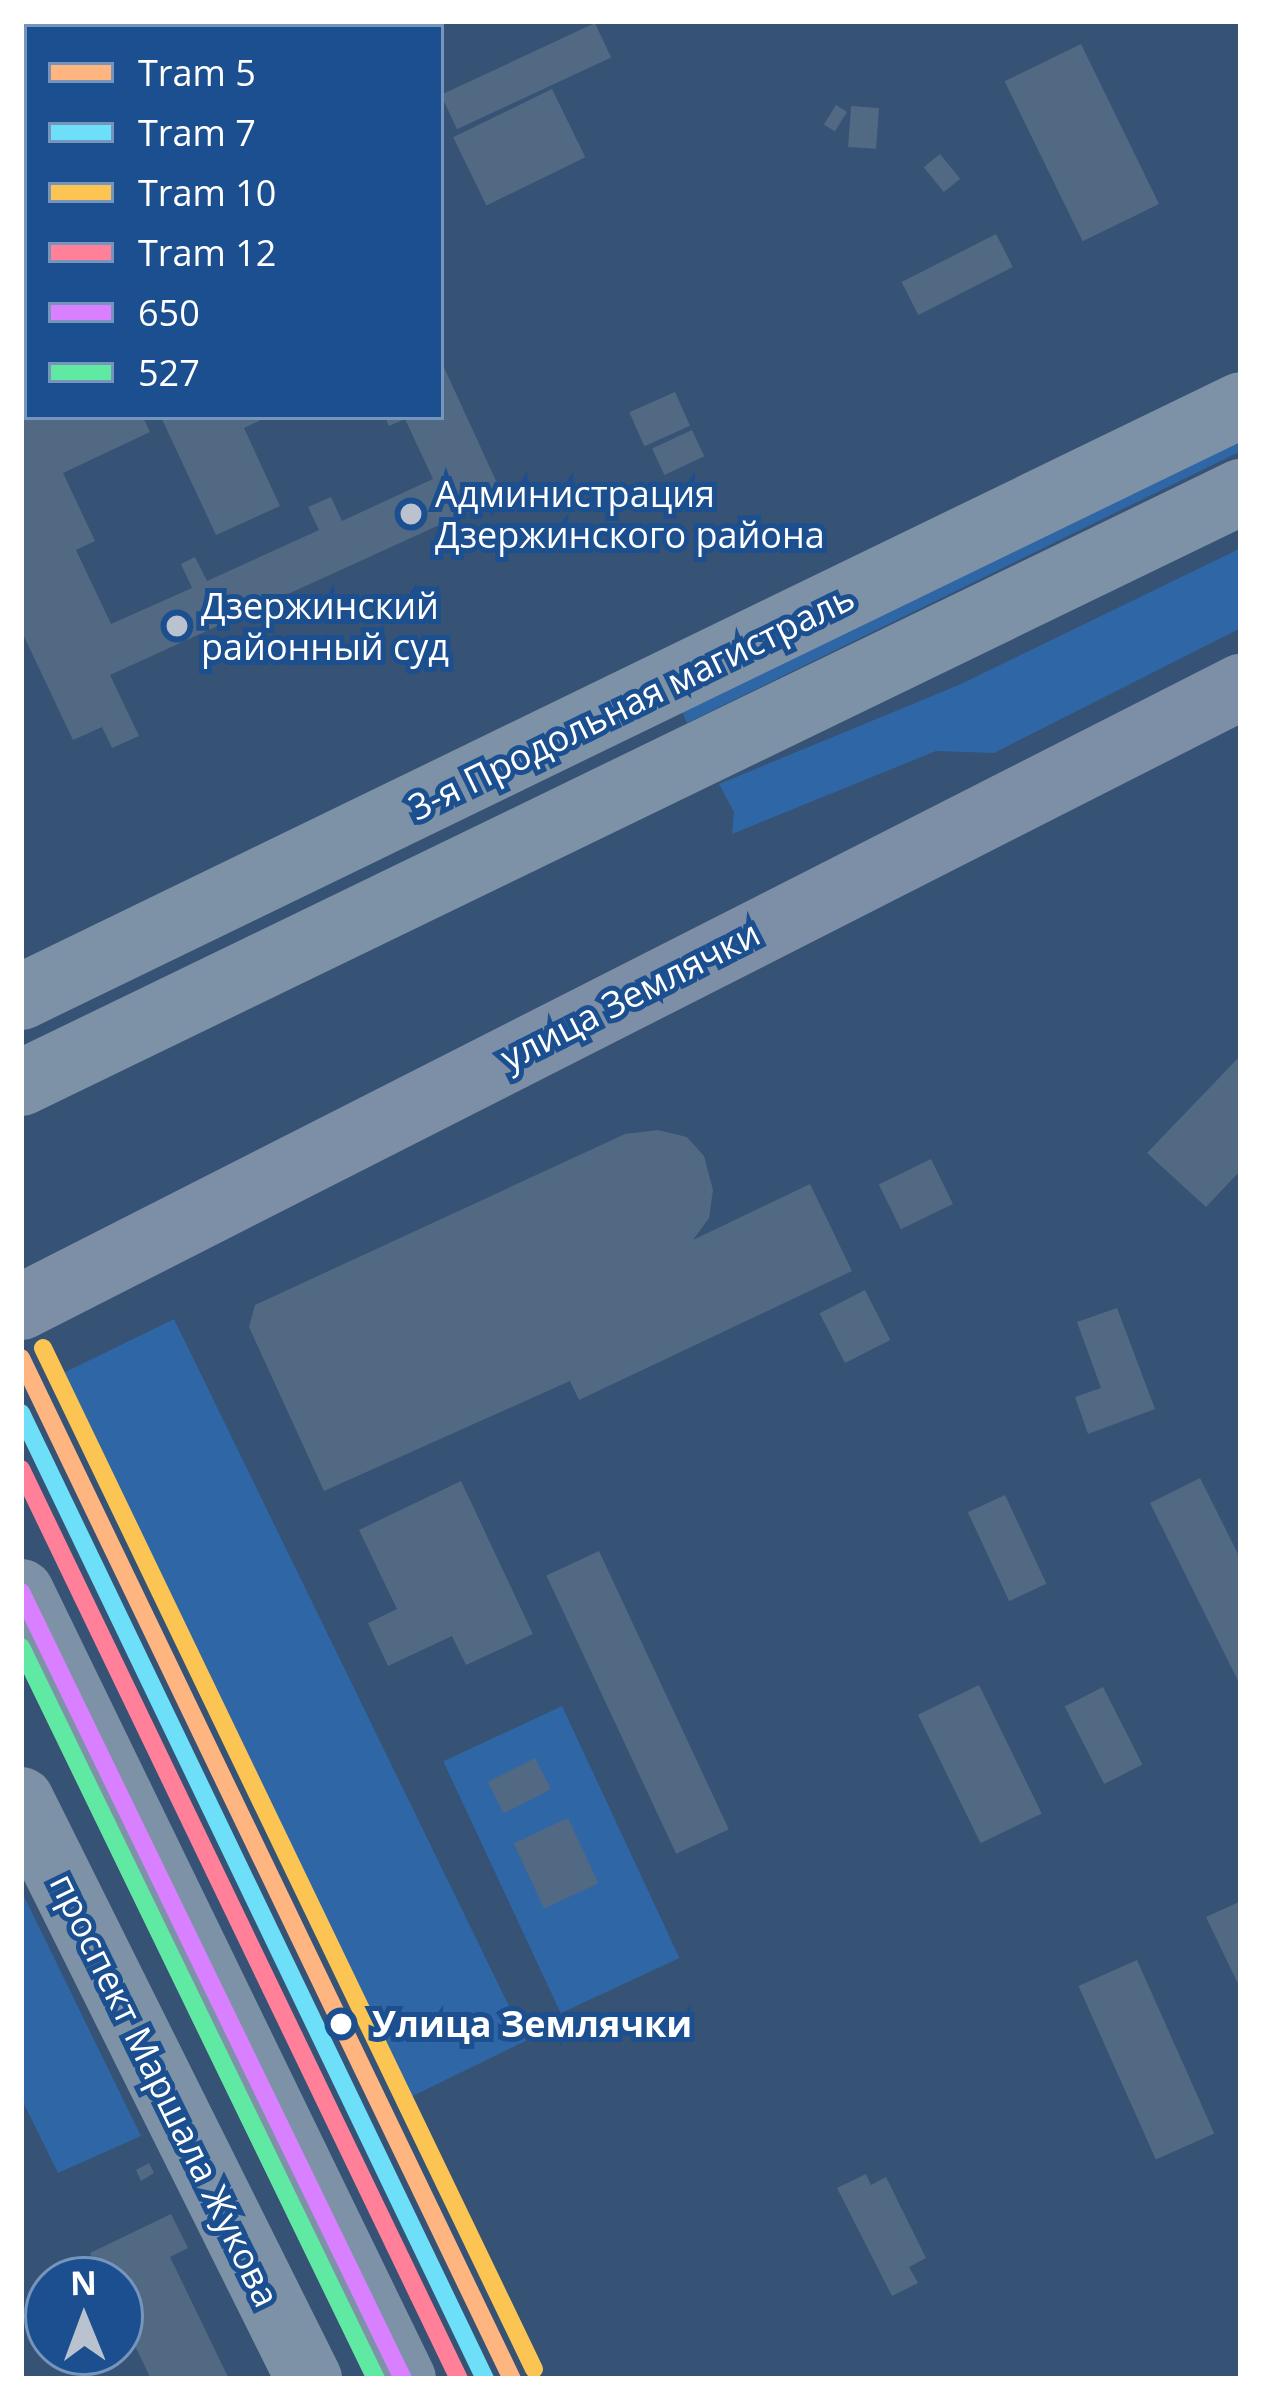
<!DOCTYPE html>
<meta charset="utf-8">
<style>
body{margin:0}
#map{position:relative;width:1262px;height:2400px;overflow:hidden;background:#365274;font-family:"Open Sans",sans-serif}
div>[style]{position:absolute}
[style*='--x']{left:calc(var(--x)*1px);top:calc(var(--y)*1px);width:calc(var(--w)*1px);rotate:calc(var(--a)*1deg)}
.green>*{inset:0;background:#2f66a5;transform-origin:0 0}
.building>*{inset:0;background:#526984;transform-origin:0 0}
.major>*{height:66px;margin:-33px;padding:0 33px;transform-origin:33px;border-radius:33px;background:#7d8ea7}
.highway>*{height:66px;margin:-33px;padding:0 33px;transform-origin:33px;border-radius:33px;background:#7e92a7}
.bus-1>*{height:18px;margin:-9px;padding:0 9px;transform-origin:9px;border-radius:9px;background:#d880ff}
.bus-2>*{height:18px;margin:-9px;padding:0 9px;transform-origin:9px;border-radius:9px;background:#60e9a3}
.tram-1>*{height:18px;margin:-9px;padding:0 9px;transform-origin:9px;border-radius:9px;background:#ffb580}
.tram-2>*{height:18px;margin:-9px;padding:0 9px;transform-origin:9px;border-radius:9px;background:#6ddff8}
.tram-3>*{height:18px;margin:-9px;padding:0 9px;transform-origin:9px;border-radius:9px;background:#fcc553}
.tram-4>*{height:18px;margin:-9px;padding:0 9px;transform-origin:9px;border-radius:9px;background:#ff8098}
.dots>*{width:33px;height:33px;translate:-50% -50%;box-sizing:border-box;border:6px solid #1b4f8f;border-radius:50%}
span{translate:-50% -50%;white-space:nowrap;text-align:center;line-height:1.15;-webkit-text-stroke:10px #1b4f8f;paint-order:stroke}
.poi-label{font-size:36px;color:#fff}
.left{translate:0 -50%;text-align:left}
.street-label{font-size:36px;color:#fff}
.stop-label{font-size:36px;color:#fff;font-weight:700}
.frame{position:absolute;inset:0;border:24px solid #fff;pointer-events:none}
.legend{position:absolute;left:24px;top:24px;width:420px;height:396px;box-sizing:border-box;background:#1b4f8f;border:3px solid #7695bc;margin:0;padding:15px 21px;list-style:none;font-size:36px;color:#fff}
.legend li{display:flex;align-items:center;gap:24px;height:60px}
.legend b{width:60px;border:3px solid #7695bc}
.north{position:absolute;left:24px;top:2256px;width:120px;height:120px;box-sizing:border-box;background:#1b4f8f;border:3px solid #7695bc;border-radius:50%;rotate:359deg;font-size:33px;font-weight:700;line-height:48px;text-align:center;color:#fff}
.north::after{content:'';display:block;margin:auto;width:42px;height:54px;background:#b9c2ce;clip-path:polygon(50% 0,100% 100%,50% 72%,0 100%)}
</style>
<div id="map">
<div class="green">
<div style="clip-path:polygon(1241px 440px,1241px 451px,687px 723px,682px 712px)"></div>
<div style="clip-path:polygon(1241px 548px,1241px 628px,994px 753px,936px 751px,732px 834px,734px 812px,719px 784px,961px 684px)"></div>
<div style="left:174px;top:1319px;width:803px;height:135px;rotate:64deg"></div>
<div style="left:562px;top:1706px;width:278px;height:131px;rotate:65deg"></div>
<div style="clip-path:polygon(21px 1890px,141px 2136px,58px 2173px,21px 2098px)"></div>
</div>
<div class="building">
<div style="clip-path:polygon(21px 21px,175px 21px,178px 27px,27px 27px,27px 160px)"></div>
<div style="left:595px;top:23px;width:38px;height:170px;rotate:65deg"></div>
<div style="left:1081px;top:44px;width:178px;height:85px;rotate:64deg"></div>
<div style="left:552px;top:89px;width:76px;height:110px;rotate:64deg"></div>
<div style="left:836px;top:105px;width:13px;height:23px;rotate:32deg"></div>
<div style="left:851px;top:106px;width:28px;height:41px;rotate:4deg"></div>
<div style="left:940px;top:154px;width:32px;height:21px;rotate:51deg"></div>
<div style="left:996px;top:234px;width:37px;height:106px;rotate:63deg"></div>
<div style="clip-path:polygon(441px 361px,503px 496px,110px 675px,139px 736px,112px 748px,102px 727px,73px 740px,21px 630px,21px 394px,27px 391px,27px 417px,143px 417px,150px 432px,63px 473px,95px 541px,76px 550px,111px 624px,192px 588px,181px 564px,195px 557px,207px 581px,319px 530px,308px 507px,331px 497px,342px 521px,433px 479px,405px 419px,389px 426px,385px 417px,441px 417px)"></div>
<div style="left:675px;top:392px;width:37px;height:50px;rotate:66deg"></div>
<div style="clip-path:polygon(161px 417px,267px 417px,244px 428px,280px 506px,216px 535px)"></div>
<div style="left:692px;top:430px;width:29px;height:44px;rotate:65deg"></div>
<div style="clip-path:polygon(1241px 1055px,1241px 1170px,1206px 1207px,1147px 1153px)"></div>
<div style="clip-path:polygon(658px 1130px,687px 1137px,704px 1156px,713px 1190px,709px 1218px,693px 1240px,810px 1184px,852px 1271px,579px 1400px,570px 1381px,324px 1491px,249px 1327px,255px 1305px,625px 1134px)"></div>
<div style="left:931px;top:1159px;width:50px;height:58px;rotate:64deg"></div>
<div style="left:865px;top:1290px;width:56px;height:51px;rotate:63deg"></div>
<div style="clip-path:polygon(1117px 1308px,1155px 1409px,1088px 1434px,1075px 1397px,1101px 1388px,1077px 1322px)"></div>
<div style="clip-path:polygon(1200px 1478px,1241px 1560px,1241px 1687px,1150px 1503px)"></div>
<div style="clip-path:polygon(461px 1481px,533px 1634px,466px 1665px,452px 1636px,388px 1666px,368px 1623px,397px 1609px,359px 1530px)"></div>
<div style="left:1005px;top:1495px;width:98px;height:41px;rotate:65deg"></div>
<div style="left:599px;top:1551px;width:307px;height:58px;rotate:65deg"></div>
<div style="left:979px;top:1685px;width:143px;height:68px;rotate:64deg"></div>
<div style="left:1103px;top:1687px;width:87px;height:43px;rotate:63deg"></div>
<div style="left:535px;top:1758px;width:35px;height:53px;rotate:63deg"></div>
<div style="left:568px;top:1818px;width:72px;height:60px;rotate:65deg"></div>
<div style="clip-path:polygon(1241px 1901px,1241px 1990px,1206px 1917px)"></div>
<div style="left:1137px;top:1960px;width:190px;height:64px;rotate:66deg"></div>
<div style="clip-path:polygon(149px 2163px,154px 2173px,141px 2181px,136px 2170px)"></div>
<div style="clip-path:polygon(866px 2174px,871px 2185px,886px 2177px,926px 2258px,909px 2267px,918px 2283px,892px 2296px,837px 2188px)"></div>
<div style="clip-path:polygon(171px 2214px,188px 2248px,170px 2257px,229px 2379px,151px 2379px,120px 2315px,120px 2280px,103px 2280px,90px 2253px)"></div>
</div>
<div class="major">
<div style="--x:21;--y:1307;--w:1369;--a:-26.94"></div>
</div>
<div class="highway">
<div style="--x:21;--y:997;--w:1356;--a:-25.88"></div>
<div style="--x:21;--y:1083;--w:1356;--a:-25.85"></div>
<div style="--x:21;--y:1592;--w:875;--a:64.11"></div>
<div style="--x:21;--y:1800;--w:647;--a:63.55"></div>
</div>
<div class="bus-1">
<div style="--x:21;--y:1592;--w:875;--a:64.11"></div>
</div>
<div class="bus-2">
<div style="--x:21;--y:1647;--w:814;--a:64.13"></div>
</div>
<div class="tram-1">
<div style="--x:21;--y:1358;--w:1133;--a:64.32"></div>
</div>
<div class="tram-2">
<div style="--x:21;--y:1413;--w:1072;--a:64.34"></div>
</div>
<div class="tram-3">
<div style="--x:43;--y:1348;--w:1133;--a:64.32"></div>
</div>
<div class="tram-4">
<div style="--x:21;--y:1469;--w:1010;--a:64.3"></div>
</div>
<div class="dots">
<div style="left:411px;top:514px;background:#b9c2ce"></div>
<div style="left:177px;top:626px;background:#b9c2ce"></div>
<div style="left:341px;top:2024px;background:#fff"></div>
</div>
<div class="poi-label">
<span class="left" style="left:435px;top:514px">Администрация<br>Дзержинского района</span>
<span class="left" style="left:201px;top:626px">Дзержинский<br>районный суд</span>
</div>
<div class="street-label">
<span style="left:631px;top:702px;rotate:-26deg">3-я Продольная магистраль</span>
<span style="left:630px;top:995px;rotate:-27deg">улица Землячки</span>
<span style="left:165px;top:2090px;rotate:64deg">проспект Маршала Жукова</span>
</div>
<div class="stop-label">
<span class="left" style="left:372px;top:2024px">Улица Землячки</span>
</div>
<div class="frame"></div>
<ul class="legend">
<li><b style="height:15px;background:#ffb580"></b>Tram 5</li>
<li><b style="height:15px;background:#6ddff8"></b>Tram 7</li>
<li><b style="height:15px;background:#fcc553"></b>Tram 10</li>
<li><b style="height:15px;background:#ff8098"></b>Tram 12</li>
<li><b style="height:15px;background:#d880ff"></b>650</li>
<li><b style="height:15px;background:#60e9a3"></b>527</li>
</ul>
<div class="north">N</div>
</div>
